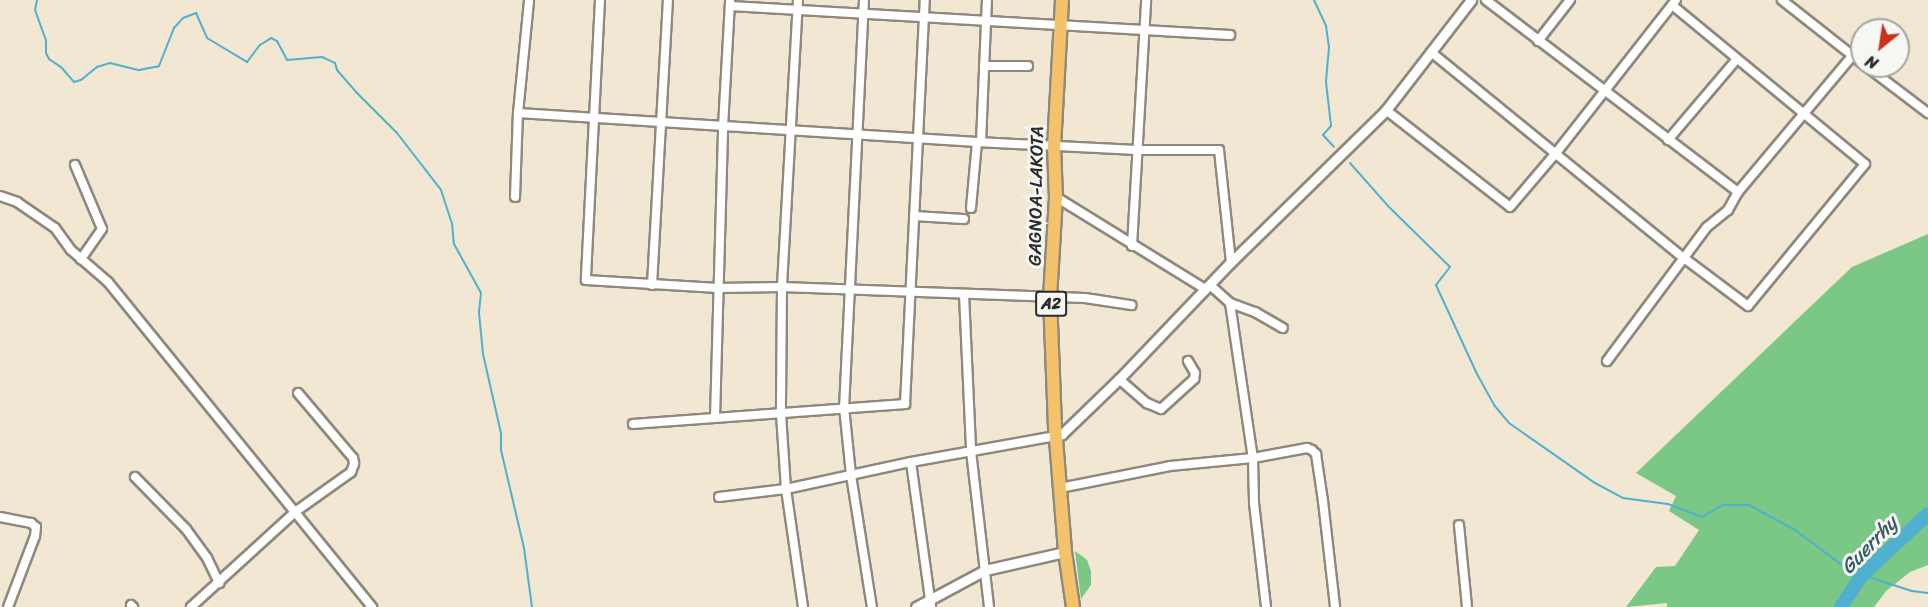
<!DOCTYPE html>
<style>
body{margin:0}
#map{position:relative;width:1928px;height:607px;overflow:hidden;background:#f1e7d2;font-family:Sriracha,sans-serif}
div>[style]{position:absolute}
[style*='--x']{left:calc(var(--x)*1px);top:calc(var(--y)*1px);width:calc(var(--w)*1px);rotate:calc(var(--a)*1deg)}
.green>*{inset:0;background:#7ac786}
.stream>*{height:2px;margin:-1px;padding:0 1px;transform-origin:1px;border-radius:1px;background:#50b0cf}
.river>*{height:14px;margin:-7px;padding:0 7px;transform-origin:7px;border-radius:7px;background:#50b0cf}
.roads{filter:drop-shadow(2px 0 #8e897e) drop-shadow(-2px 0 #8e897e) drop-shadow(0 2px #8e897e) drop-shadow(0 -2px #8e897e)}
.minor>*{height:8px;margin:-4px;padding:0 4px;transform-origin:4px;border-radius:4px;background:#fff}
.tertiary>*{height:9px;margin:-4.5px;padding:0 4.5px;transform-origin:4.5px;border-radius:4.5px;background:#fff}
.primary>*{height:12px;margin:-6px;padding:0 6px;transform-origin:6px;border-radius:6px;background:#f4c26a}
span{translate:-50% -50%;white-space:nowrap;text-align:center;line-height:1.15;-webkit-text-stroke:6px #f6f6f2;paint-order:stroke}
.shield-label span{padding:2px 4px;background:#f6f6f2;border:2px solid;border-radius:4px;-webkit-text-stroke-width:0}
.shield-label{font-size:16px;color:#2b2b2b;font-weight:700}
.street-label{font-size:18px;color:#2b2b2b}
.water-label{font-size:20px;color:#385a64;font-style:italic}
.north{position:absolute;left:1850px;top:18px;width:60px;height:60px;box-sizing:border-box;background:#f6f6f2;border:2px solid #a5a5a2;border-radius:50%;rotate:210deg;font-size:16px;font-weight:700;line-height:24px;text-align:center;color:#2b2b2b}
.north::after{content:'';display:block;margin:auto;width:21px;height:27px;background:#c8321e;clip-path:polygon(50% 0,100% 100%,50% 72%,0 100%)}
</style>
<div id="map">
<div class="green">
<div style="clip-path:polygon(1928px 234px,1928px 565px,1910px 572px,1886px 591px,1874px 607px,1667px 607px,1667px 603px,1626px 607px,1656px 567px,1675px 566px,1699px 530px,1669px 511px,1676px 496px,1636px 473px,1852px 267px)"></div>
<div style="clip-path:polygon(1075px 551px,1087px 560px,1091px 571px,1091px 585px,1081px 599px)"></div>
</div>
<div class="stream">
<div style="--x:37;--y:0;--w:10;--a:101"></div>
<div style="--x:35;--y:10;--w:32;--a:70"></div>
<div style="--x:46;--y:40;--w:13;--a:90"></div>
<div style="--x:46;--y:53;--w:7;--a:63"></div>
<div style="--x:49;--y:59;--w:14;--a:34"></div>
<div style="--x:61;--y:67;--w:20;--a:49"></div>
<div style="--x:74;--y:82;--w:7;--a:-16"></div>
<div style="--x:81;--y:80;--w:21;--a:-39"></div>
<div style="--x:97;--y:67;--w:14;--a:-17"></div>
<div style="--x:110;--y:63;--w:30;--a:14"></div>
<div style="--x:139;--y:70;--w:20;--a:-11"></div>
<div style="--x:159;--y:66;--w:41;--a:-68.5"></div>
<div style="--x:174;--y:28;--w:13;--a:-48"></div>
<div style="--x:183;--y:18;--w:14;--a:-21"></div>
<div style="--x:196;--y:13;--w:27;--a:66"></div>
<div style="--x:207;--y:38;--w:47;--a:31"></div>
<div style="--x:247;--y:62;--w:21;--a:-53"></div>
<div style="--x:260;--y:45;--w:13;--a:-32"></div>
<div style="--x:271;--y:38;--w:7;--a:27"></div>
<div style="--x:277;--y:41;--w:21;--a:62"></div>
<div style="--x:287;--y:60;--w:35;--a:-5"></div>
<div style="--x:322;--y:57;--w:14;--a:25"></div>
<div style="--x:335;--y:63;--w:7;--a:74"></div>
<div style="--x:337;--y:70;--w:29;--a:49"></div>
<div style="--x:356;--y:92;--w:58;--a:45"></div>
<div style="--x:397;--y:133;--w:72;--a:52.3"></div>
<div style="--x:441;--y:190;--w:35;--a:72"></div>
<div style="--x:452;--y:223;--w:21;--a:85"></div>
<div style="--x:454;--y:244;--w:56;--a:61.1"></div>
<div style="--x:481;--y:293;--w:20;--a:96"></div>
<div style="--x:479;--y:313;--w:41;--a:84.4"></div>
<div style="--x:483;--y:354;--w:81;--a:77.2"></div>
<div style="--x:501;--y:433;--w:17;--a:90"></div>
<div style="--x:501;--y:450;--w:101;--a:76.8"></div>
<div style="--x:524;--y:548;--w:60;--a:82.3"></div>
<div style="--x:1314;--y:0;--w:29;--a:65"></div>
<div style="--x:1326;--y:26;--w:21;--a:82"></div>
<div style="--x:1329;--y:47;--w:35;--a:95"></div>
<div style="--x:1326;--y:82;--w:44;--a:83.5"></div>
<div style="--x:1331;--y:126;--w:12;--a:132"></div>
<div style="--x:1323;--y:135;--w:16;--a:47"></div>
<div style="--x:1350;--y:163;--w:57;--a:48.5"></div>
<div style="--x:1388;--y:206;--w:87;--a:44.5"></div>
<div style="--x:1450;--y:267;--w:23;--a:128"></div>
<div style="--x:1436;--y:285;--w:98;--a:65.3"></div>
<div style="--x:1477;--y:374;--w:35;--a:61"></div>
<div style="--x:1494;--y:405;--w:23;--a:50"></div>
<div style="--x:1509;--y:423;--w:105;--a:34.9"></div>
<div style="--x:1595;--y:483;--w:32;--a:28"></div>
<div style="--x:1623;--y:498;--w:45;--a:7.6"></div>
<div style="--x:1668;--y:504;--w:36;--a:21"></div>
<div style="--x:1702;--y:517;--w:24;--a:-30"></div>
<div style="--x:1723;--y:505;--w:26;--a:0"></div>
<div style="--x:1749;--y:505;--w:52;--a:28.5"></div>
<div style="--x:1795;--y:530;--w:69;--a:36.7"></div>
<div style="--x:1850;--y:571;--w:65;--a:17.9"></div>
<div style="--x:1912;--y:591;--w:16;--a:7"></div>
</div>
<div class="river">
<div style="--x:1841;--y:607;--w:37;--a:-57"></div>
<div style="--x:1861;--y:576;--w:91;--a:-42.8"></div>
</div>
<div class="roads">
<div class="minor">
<div style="--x:600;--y:0;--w:280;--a:92.9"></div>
<div style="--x:586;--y:280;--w:132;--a:3.5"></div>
<div style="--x:718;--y:288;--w:64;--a:-0.9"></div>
<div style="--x:782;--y:287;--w:303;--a:2.1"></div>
<div style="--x:1085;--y:298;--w:47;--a:8.7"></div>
<div style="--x:798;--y:0;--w:287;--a:93.2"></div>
<div style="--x:782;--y:287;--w:127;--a:90.5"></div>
<div style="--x:781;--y:414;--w:75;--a:86.2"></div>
<div style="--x:786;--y:489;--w:119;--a:81.8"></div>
<div style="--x:864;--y:0;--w:407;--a:92.8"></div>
<div style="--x:844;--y:407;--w:68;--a:84.1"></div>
<div style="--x:851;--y:475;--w:134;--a:81"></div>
<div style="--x:1486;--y:0;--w:317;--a:37.3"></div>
<div style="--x:1782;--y:0;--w:102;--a:38.2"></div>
<div style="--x:730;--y:6;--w:501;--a:3.32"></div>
<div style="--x:1538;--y:41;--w:52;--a:-52"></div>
<div style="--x:1431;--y:52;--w:326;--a:39.2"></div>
<div style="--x:1684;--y:258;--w:80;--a:36.9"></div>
<div style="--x:1748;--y:306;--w:184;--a:-50.5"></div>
<div style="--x:1865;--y:164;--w:250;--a:-140.5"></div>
<div style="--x:984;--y:66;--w:44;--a:0"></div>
<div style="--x:1866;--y:66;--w:78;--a:37.2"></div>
<div style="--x:1386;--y:110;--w:157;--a:38"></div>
<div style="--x:1510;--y:207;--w:71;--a:-49.6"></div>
<div style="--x:1556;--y:153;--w:194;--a:-51.9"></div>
<div style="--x:518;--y:113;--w:460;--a:3.6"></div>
<div style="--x:977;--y:142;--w:160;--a:2.9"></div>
<div style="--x:1137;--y:150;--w:82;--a:0"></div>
<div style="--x:1219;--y:150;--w:113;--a:83.9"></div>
<div style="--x:1668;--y:140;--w:106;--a:-49.6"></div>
<div style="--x:981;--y:142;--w:142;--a:-87.6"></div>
<div style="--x:75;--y:165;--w:69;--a:67.1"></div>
<div style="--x:102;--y:229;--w:37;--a:125"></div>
<div style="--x:0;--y:196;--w:18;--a:19"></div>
<div style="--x:17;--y:202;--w:46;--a:34.4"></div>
<div style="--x:55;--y:228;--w:27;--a:54"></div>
<div style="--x:71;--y:250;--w:49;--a:40.9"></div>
<div style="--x:108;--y:282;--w:419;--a:50.9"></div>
<div style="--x:515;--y:197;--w:84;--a:-88"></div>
<div style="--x:518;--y:113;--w:114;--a:-84.4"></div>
<div style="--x:1056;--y:197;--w:175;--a:31.7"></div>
<div style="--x:971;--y:208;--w:66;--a:-84.8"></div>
<div style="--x:914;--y:216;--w:50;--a:3.4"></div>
<div style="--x:1132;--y:246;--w:246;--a:-86.7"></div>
<div style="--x:652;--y:285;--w:285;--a:-86.8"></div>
<div style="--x:1210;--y:285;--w:27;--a:42"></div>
<div style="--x:1230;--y:303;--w:157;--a:81.6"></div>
<div style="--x:1253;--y:458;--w:45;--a:88.7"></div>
<div style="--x:1254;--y:503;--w:105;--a:83.4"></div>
<div style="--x:964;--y:294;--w:157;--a:87.4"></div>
<div style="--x:971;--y:451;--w:157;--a:83.4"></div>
<div style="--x:1230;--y:303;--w:27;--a:20"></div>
<div style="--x:1255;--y:312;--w:32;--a:30"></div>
<div style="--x:1607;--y:361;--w:167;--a:-53.3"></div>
<div style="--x:1707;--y:227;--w:27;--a:-39"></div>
<div style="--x:1728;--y:210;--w:21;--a:-61"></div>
<div style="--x:1738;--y:192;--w:177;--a:-50"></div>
<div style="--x:1119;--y:379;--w:37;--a:41"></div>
<div style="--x:1147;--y:403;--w:15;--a:23"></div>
<div style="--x:1161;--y:409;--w:45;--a:-42.3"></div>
<div style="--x:1194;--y:379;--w:6;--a:-81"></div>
<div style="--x:1195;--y:373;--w:14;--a:-120"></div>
<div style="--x:715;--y:418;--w:291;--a:-88.4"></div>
<div style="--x:723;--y:127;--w:127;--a:-86.8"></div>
<div style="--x:633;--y:424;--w:273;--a:-4.2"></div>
<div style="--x:905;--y:404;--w:404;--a:-87.2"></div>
<div style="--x:911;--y:462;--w:146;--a:82.1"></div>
<div style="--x:135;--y:477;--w:73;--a:45.6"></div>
<div style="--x:186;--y:529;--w:36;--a:54"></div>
<div style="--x:207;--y:558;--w:28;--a:64"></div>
<div style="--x:1060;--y:488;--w:112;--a:-11.3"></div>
<div style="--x:1170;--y:466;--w:83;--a:-5.5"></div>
<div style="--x:1253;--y:458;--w:55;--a:-10.5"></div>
<div style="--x:1307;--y:448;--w:5;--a:22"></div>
<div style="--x:1312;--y:450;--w:6;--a:45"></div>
<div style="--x:1316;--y:454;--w:48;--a:81.5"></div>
<div style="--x:1323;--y:501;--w:107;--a:83.5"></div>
<div style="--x:719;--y:497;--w:67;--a:-6.8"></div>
<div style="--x:786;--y:489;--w:128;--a:-12.2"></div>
<div style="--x:911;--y:462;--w:147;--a:-10.2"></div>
<div style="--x:0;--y:517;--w:32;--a:11"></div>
<div style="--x:31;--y:523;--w:6;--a:39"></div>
<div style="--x:36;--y:527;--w:9;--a:96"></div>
<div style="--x:35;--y:536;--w:76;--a:110.8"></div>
<div style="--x:1459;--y:525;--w:82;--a:84.4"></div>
<div style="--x:131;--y:605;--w:3;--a:45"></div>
<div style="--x:191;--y:607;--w:141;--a:-42.4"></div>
<div style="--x:295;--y:512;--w:69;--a:-35.5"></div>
<div style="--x:351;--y:472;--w:9;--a:-69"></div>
<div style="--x:354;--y:464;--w:6;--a:-99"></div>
<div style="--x:353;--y:458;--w:85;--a:-130.2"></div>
</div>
<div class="tertiary">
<div style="--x:1056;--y:436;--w:6;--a:-18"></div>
<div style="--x:1062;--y:434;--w:79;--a:-44"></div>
<div style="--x:1119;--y:379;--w:162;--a:-46.3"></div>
<div style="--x:1231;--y:262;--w:217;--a:-44.4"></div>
<div style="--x:1386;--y:110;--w:139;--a:-52.3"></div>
<div style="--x:916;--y:607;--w:78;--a:-28.2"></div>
<div style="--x:985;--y:570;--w:82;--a:-12.7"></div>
</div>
<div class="primary">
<div style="--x:1062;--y:0;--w:146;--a:93.1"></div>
<div style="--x:1054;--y:146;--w:51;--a:87.8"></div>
<div style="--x:1056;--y:197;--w:100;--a:93.4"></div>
<div style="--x:1050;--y:297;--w:130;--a:87.8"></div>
<div style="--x:1055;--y:427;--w:125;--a:85.4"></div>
<div style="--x:1065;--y:552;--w:56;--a:81.7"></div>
</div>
</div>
<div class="shield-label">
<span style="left:1051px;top:304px">A2</span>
</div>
<div class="street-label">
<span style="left:1036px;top:196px;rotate:-89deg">GAGNOA-LAKOTA</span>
</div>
<div class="water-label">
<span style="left:1869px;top:545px;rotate:-46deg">Guerrhy</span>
</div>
<div class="north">N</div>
</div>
